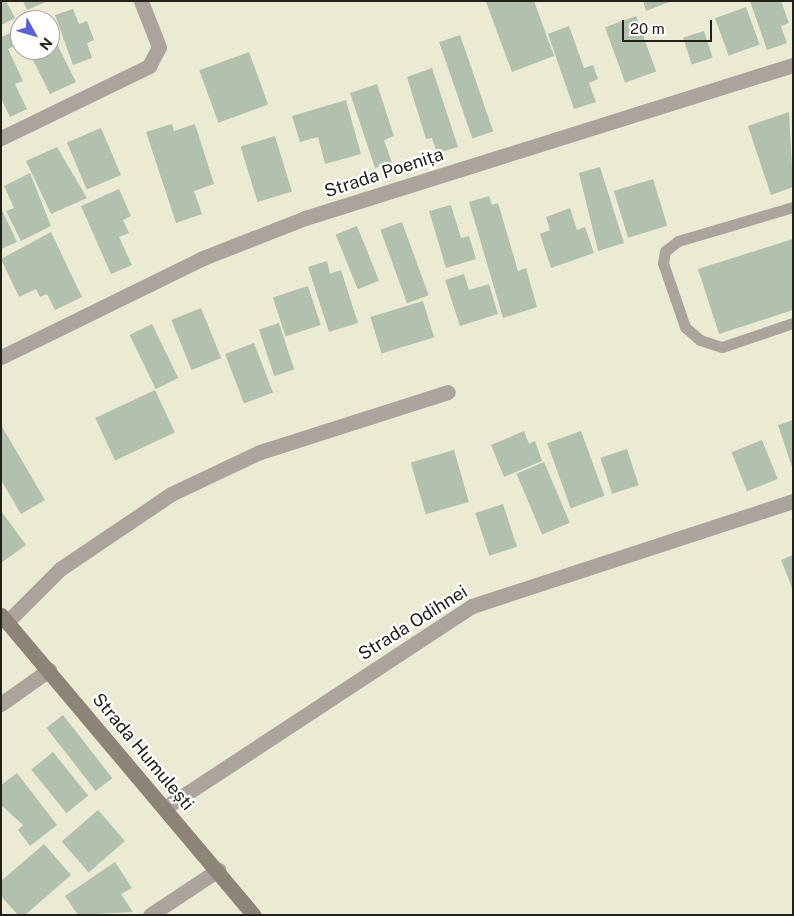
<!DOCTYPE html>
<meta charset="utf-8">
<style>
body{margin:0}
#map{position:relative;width:794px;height:916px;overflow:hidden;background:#ebebd3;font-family:"Public Sans",sans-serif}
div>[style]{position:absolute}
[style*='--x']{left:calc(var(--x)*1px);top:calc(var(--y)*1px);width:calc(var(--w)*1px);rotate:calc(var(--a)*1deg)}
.building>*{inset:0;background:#b1c1ae;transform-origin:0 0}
.lane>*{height:11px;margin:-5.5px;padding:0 5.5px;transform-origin:5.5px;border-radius:5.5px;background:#aba49c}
.street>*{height:15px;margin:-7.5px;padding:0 7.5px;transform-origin:7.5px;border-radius:7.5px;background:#aba49c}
.secondary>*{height:15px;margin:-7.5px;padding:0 7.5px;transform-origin:7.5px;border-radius:7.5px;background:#8d8377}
span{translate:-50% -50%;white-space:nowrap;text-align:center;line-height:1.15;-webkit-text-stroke:4.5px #fff;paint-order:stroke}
.street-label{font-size:18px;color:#222119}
.frame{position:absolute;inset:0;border:2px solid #222119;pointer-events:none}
.north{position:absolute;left:10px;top:10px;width:50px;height:50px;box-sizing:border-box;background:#fff;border:1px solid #a7a6a3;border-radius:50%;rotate:129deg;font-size:14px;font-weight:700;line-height:20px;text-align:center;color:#222119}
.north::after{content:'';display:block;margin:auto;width:18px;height:22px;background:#5b5fd7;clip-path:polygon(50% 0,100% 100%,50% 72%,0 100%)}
.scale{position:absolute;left:622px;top:20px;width:90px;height:22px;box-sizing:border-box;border:2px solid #222119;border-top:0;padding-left:6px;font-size:15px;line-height:18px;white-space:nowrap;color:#222119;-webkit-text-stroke:4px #fff;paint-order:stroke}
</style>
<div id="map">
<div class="building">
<div style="clip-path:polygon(1px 1px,6px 1px,15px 18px,1px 25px)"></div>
<div style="clip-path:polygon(23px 1px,48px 1px,27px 10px)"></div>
<div style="clip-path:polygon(534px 1px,554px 56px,512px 72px,486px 2px)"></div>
<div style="clip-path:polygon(643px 1px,672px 1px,646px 11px)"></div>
<div style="clip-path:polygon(750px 1px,781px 1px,789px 23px,781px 26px,787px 43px,767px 50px)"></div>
<div style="left:746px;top:7px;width:40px;height:33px;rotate:70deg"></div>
<div style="clip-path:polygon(73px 9px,79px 24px,87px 21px,94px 40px,87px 43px,92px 58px,73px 65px,55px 15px)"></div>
<div style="left:636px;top:16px;width:59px;height:33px;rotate:70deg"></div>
<div style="clip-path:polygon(569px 26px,584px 68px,593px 65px,598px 79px,589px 83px,596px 102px,574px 109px,548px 34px)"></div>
<div style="clip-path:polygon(50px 30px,76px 82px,50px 94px,28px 50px,50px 50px)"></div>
<div style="left:704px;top:31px;width:28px;height:22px;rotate:72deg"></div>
<div style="clip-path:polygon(10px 33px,16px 45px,8px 49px,23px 81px,15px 84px,27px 109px,10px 117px,1px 98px,1px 37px)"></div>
<div style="left:460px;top:35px;width:102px;height:22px;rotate:71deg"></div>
<div style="left:249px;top:52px;width:56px;height:53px;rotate:70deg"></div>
<div style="clip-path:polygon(432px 68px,458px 147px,437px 153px,432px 138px,426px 139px,407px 77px)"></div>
<div style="clip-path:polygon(377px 84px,394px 136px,384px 140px,392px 163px,375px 168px,350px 93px)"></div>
<div style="clip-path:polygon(346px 100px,361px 154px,325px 164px,318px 137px,300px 142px,292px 116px)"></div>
<div style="clip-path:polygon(789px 112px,793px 187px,771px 195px,748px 126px)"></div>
<div style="clip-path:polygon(172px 124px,174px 131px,195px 124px,214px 184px,194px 191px,202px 214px,176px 223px,146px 132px)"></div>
<div style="left:101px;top:128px;width:51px;height:37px;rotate:67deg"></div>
<div style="left:275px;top:136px;width:58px;height:36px;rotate:73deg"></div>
<div style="clip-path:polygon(57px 147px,87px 198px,51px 214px,26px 161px)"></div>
<div style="clip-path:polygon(600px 167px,624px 243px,598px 251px,579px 173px)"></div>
<div style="clip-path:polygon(30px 173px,51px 226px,21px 241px,6px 211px,14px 208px,4px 186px)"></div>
<div style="left:653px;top:179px;width:49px;height:41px;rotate:73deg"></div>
<div style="clip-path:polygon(119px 189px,131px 216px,123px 220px,129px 233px,119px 237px,132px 265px,111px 274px,81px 206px)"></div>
<div style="clip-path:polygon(489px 196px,492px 205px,498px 203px,518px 271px,526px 268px,537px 307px,503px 318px,469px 202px)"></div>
<div style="clip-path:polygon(451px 205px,461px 238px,469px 236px,476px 259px,446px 268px,429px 211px)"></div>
<div style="clip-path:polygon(1px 208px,17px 242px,1px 249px)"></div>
<div style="clip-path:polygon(570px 208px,577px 230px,585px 227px,594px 253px,551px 268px,540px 234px,550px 230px,546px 217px)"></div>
<div style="left:402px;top:222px;width:78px;height:23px;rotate:70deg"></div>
<div style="left:357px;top:226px;width:59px;height:23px;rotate:68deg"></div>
<div style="clip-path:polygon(51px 232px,82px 297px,55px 310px,47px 294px,40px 297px,36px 289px,19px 297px,1px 259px)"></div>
<div style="clip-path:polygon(793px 239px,793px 310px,719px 334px,698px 269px)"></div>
<div style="clip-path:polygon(327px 261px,330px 274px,341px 270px,358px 323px,329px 332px,308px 267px)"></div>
<div style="clip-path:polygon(464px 274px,469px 290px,489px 284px,498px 314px,460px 326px,445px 280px)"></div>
<div style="left:308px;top:286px;width:41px;height:37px;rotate:72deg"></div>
<div style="left:423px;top:301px;width:38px;height:55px;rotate:73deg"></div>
<div style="left:201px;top:308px;width:54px;height:32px;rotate:68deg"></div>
<div style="left:279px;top:323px;width:49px;height:21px;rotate:72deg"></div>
<div style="left:152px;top:324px;width:60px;height:25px;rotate:64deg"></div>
<div style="left:254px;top:343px;width:53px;height:31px;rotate:69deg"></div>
<div style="left:155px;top:390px;width:47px;height:66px;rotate:65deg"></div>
<div style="clip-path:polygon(793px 420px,793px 467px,792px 467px,778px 425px)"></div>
<div style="clip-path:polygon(1px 425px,45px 500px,21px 514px,1px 480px)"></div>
<div style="clip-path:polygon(524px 431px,529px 444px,535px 441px,542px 461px,504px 477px,491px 445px)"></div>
<div style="left:581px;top:431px;width:69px;height:36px;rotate:70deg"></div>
<div style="left:762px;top:440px;width:42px;height:33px;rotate:68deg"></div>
<div style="left:627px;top:449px;width:38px;height:28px;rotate:72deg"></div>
<div style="left:454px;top:450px;width:54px;height:45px;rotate:74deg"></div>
<div style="left:544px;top:462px;width:66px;height:30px;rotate:67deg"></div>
<div style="left:503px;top:504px;width:45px;height:29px;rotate:72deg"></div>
<div style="clip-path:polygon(1px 511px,26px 545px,1px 563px)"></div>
<div style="clip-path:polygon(793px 555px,793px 590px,781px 560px)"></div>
<div style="left:63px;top:715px;width:80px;height:21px;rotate:52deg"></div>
<div style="left:53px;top:752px;width:56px;height:28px;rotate:51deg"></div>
<div style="clip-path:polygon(17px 773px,57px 825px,30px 846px,18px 830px,23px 825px,1px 805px,1px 785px)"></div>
<div style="left:98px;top:810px;width:41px;height:48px;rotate:49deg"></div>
<div style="clip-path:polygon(44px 844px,71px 875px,25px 915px,18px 915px,1px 896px,1px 881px)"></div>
<div style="clip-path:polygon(115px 862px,132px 888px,121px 894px,133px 912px,78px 915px,65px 896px)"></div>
</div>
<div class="lane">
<div style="--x:793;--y:207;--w:120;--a:163.5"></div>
<div style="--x:678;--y:241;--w:16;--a:142"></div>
<div style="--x:665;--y:251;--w:12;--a:99"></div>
<div style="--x:663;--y:263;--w:68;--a:71"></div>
<div style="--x:685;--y:327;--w:20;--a:41"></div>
<div style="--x:700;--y:340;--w:23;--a:18"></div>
<div style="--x:722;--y:347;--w:75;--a:-18.7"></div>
</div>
<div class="street">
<div style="--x:1;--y:138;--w:165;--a:-25.9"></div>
<div style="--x:149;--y:66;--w:21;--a:-62"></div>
<div style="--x:159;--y:47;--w:49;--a:-111.4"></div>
<div style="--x:1;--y:357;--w:225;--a:-26.1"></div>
<div style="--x:203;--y:258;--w:110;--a:-21.4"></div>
<div style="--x:305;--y:218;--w:511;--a:-17.41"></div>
<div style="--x:7;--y:622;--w:75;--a:-45"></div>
<div style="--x:60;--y:569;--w:134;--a:-34"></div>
<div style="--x:171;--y:494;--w:98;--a:-25.3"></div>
<div style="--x:260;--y:452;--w:197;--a:-17.7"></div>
<div style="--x:1;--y:704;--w:59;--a:-35.3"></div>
<div style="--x:166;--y:807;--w:366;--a:-33.3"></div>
<div style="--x:472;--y:606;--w:338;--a:-18.1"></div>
<div style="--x:150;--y:915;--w:82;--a:-33.5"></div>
</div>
<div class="secondary">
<div style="--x:1;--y:615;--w:392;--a:49.9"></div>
</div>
<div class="street-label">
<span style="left:384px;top:173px;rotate:-18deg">Strada Poenița</span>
<span style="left:413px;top:623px;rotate:-32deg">Strada Odihnei</span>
<span style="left:143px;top:752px;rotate:50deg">Strada Humulești</span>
</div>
<div class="frame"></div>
<div class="north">N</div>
<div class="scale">20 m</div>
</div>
